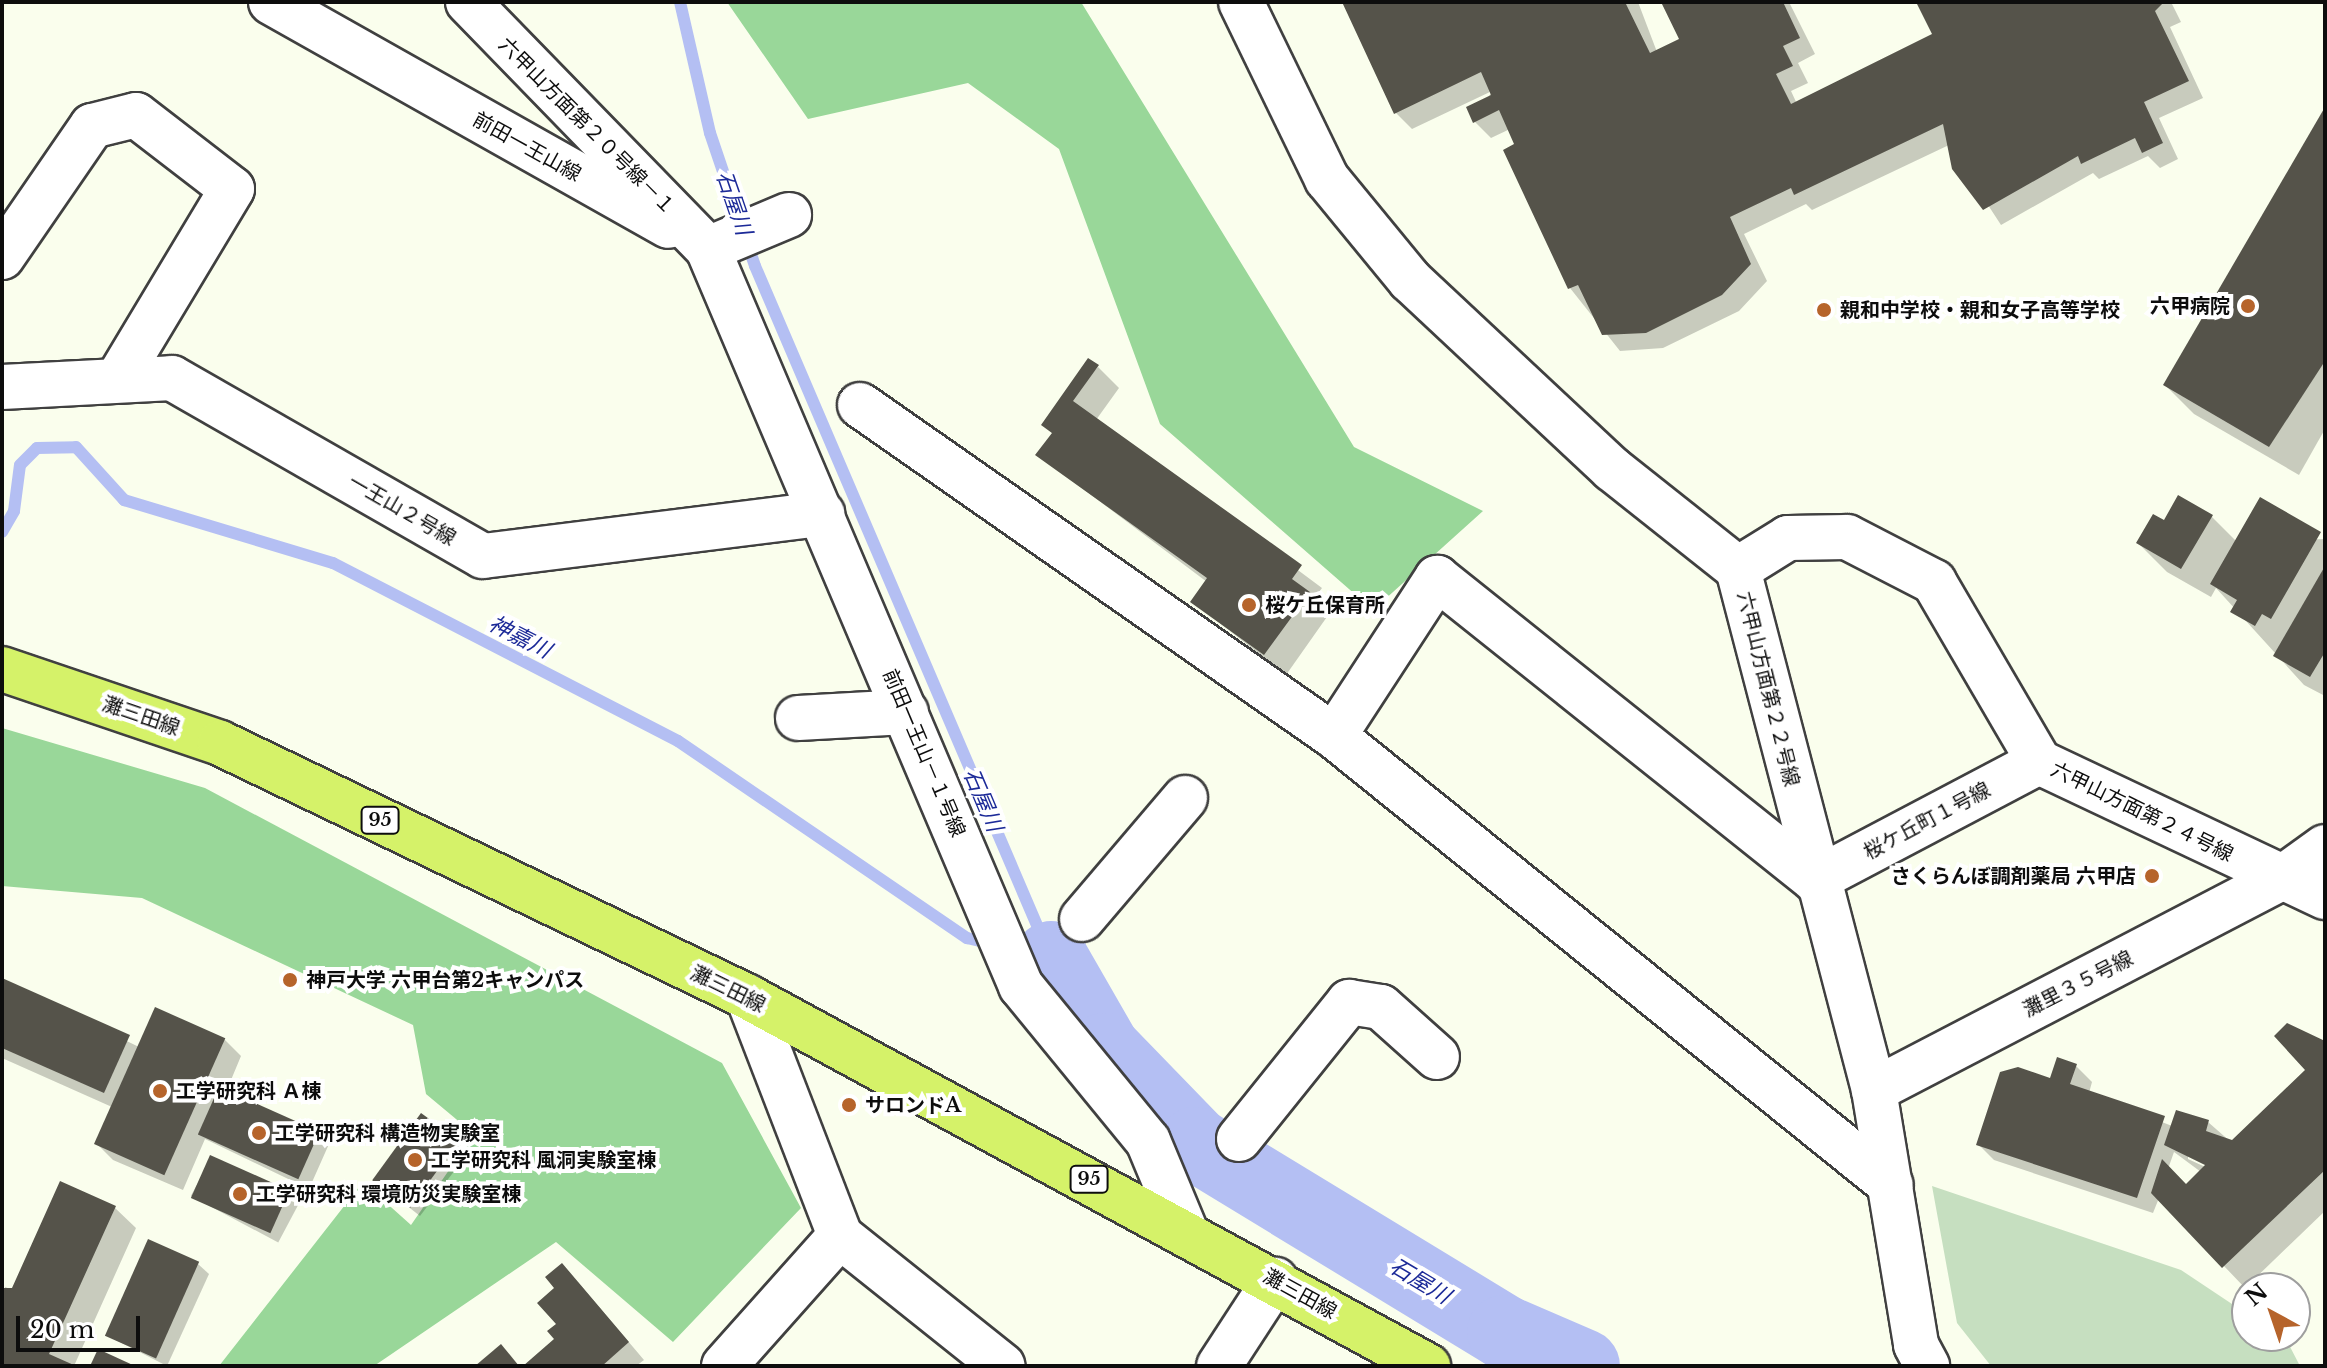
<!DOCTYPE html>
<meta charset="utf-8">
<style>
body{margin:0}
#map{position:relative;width:2327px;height:1368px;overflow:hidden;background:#fafeed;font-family:"Libre Baskerville","Noto Sans JP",serif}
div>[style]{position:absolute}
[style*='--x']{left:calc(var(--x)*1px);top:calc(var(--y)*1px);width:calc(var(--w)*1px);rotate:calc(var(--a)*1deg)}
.forest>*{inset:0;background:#99d799}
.cemetery>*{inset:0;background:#c6dfc0}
.shadow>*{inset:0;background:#0003;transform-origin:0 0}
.stream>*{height:12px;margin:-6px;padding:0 6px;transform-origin:6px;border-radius:6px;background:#b4bff3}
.river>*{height:74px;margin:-37px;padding:0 37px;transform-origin:37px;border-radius:37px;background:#b4bff3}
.building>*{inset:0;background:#55534a;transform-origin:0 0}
.roads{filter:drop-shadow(2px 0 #404040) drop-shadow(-2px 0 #404040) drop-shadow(0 2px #404040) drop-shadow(0 -2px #404040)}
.minor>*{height:44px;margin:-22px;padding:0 22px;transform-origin:22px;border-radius:22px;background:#fff}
.primary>*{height:44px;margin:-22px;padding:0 22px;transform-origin:22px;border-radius:22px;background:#d5f269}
.dots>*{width:22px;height:22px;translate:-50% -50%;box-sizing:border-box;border:4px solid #fff;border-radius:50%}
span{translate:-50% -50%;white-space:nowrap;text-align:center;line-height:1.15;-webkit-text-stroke:8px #fff;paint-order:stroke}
.shield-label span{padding:2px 6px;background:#fff;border:2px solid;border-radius:6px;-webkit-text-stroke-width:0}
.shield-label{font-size:18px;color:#0d0d0d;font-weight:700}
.street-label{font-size:20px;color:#0d0d0d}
.poi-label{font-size:20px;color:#0d0d0d;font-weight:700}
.right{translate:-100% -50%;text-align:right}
.left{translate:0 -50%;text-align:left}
.water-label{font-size:22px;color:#1c2a98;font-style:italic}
.frame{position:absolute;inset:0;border:4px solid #0d0d0d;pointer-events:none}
.north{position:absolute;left:2231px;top:1272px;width:80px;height:80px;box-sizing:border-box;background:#fff;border:2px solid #9e9e9e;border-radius:50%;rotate:320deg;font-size:22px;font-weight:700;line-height:32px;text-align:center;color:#0d0d0d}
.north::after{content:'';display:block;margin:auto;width:28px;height:36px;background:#b6642b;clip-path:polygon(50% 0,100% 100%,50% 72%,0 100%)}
.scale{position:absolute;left:16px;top:1316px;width:124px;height:36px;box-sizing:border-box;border:4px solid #0d0d0d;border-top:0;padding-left:10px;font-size:24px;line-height:28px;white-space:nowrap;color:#0d0d0d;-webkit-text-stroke:6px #fff;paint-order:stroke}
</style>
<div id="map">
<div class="forest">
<div style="clip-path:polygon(727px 2px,1081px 2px,1354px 447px,1483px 511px,1373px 610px,1160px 424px,1059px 149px,968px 83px,808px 119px)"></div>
<div style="clip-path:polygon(2px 728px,205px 788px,722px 1063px,801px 1208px,673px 1342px,556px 1242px,374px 1366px,219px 1366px,363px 1182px,411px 1225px,474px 1134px,426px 1094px,413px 1025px,142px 898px,2px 886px)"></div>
</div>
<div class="cemetery">
<div style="clip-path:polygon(1932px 1186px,2181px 1270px,2247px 1314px,2247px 1336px,2287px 1341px,2300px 1366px,1991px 1366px,1957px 1323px)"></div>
</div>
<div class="shadow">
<div style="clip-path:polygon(1344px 2px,1638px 2px,1657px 52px,1682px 40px,1663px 2px,1789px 2px,1815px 54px,1798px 63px,1808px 83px,1791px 91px,1797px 104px,1935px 35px,1918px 2px,2171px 2px,2181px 22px,2170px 27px,2203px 98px,2159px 118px,2178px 159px,2160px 168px,2148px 156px,2099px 179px,2093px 173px,2001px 225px,1949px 145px,1812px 210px,1806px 204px,1744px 234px,1767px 281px,1739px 311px,1663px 348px,1620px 351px,1570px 288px,1510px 129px,1491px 138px,1475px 122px,1492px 91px,1412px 129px,1396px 113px)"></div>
<div style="clip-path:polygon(2325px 111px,2325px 429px,2299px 475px,2194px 414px,2165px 385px)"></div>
<div style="clip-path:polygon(1098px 367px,1119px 388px,1096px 420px,1322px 588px,1314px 599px,1329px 614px,1286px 675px,1193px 602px,1207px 582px,1038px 455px,1053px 434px,1043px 425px)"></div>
<div style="clip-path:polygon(2212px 517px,2237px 542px,2325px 539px,2325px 696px,2304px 685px,2216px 588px,2211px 597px,2167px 572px,2138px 543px,2164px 523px)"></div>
<div style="clip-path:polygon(2px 980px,139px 1047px,225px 1040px,241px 1056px,226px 1092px,329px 1144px,309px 1189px,205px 1139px,183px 1190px,113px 1160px,96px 1143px,112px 1107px,2px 1058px)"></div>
<div style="clip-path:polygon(evenodd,2325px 1043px,2325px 1211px,2245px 1288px,2159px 1198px,2153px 1213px,1994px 1160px,1978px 1144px,2076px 1066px,2092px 1082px,2089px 1093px,2172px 1126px,2208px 1122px,2232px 1143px,2308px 1070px,2325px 1043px,2174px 1152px,2201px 1172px,2186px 1187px,2168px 1169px,2174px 1152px,2325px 1043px,2188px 1154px,2215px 1168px,2214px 1171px,2188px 1159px,2188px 1154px)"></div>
<div style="clip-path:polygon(457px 1142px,468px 1153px,420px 1216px,373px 1179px)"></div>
<div style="left:211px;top:1158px;width:99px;height:43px;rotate:28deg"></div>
<div style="clip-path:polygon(114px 1207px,136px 1228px,74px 1366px,2px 1366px,5px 1287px,13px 1290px)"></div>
<div style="clip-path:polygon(198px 1264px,209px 1274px,167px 1366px,106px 1335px)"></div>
<div style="clip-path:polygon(578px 1282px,644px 1360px,636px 1366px,526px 1366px,557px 1339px)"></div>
</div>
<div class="stream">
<div style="--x:680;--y:2;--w:134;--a:77.1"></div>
<div style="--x:710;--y:133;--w:140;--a:71.3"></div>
<div style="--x:755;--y:266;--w:753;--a:66.84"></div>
<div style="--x:2;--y:532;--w:24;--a:-60"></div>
<div style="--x:14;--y:511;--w:46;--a:-82.6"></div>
<div style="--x:20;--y:465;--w:24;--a:-45"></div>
<div style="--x:37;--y:448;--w:39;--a:-1"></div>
<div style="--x:76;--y:447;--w:72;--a:47.8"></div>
<div style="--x:124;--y:500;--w:218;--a:16.8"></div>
<div style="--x:333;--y:563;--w:388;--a:27.3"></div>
<div style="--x:678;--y:741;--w:350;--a:34.3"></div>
<div style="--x:967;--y:938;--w:28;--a:13"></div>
<div style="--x:1016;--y:950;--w:36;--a:13"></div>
</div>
<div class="river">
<div style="--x:1051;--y:958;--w:106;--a:60.1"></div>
<div style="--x:1104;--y:1050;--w:131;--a:45.9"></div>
<div style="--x:1195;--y:1144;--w:362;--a:31.3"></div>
<div style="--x:1504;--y:1332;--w:86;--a:23.3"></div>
</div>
<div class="building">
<div style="clip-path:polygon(1342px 2px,1625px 2px,1650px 53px,1679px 39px,1661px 2px,1783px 2px,1800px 38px,1783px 46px,1793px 66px,1776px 74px,1791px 104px,1932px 34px,1916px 2px,2164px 2px,2155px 11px,2189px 81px,2144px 102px,2163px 143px,2142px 153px,2135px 138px,2081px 164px,2078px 156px,1983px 210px,1952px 169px,1943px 124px,1794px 195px,1791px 188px,1730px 217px,1751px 264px,1722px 295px,1646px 333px,1602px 335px,1578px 285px,1568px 289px,1503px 150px,1514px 144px,1499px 110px,1473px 123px,1466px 107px,1491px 95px,1481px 72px,1394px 114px)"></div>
<div style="clip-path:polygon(2325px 107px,2325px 361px,2269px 447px,2163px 385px)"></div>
<div style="clip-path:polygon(1088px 358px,1099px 365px,1073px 401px,1302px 565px,1292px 579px,1310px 592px,1264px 655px,1190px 602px,1207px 578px,1035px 455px,1052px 433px,1041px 425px)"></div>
<div style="clip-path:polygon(2178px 495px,2213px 515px,2181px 569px,2136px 543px,2153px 514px,2164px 520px)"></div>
<div style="clip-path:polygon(2260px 497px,2321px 532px,2271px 619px,2262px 614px,2255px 626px,2230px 612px,2237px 600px,2210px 584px)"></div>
<div style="clip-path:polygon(2325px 566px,2325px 652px,2310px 677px,2273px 656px)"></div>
<div style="clip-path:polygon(2px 978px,130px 1035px,104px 1093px,2px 1048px)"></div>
<div style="left:155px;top:1007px;width:77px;height:150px;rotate:24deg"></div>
<div style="clip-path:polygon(2287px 1023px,2325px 1041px,2325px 1170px,2222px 1268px,2151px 1193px,2162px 1159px,2186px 1184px,2205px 1165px,2164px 1145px,2176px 1110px,2209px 1120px,2206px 1131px,2232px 1140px,2305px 1070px,2274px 1036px)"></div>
<div style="clip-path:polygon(2057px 1057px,2077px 1064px,2070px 1084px,2165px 1116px,2137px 1198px,1976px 1145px,2000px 1072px,2018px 1067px,2050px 1078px)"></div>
<div style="left:219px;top:1087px;width:110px;height:52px;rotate:24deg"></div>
<div style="left:421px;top:1113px;width:47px;height:83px;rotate:36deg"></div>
<div style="left:210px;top:1155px;width:87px;height:47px;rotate:24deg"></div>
<div style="clip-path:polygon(60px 1181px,116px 1206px,49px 1354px,76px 1366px,2px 1366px,2px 1288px,12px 1288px)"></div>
<div style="left:148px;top:1239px;width:56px;height:106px;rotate:24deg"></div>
<div style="clip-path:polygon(562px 1263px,629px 1342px,602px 1366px,523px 1366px,554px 1339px,547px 1331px,556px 1324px,537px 1303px,554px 1288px,545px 1277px)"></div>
<div style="clip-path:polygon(501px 1344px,519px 1366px,475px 1366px)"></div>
<div style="clip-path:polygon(98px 1349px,135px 1366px,90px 1366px)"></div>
</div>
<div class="roads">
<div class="minor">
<div style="--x:271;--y:2;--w:456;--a:29.4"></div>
<div style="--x:468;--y:2;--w:344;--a:45.8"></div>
<div style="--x:708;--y:249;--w:801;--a:66.99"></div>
<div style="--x:1021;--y:986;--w:200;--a:50.7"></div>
<div style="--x:1148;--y:1141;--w:96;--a:67.4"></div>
<div style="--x:1241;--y:2;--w:197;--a:64.1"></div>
<div style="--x:1327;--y:179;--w:131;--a:50.6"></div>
<div style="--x:1410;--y:280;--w:277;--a:43.1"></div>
<div style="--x:1612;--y:469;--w:161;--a:38.4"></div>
<div style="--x:1738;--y:569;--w:538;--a:75.37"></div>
<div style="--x:1874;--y:1090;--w:258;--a:80.6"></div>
<div style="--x:1916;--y:1345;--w:24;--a:62"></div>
<div style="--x:708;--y:249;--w:88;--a:-22.8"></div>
<div style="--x:2;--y:257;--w:159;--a:-55.5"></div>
<div style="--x:92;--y:126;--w:45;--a:-14"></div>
<div style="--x:136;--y:115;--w:121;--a:37.6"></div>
<div style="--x:232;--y:189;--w:222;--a:121"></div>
<div style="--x:2;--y:387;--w:170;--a:-3"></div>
<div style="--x:172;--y:378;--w:358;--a:29.8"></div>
<div style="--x:483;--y:556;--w:342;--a:-7.1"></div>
<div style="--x:860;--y:405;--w:578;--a:34.93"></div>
<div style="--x:1334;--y:736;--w:715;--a:38.87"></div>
<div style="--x:1738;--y:569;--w:59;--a:-31.8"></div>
<div style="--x:1788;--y:538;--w:59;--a:-1"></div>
<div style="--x:1847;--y:537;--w:98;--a:27.3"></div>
<div style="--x:1934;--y:582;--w:208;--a:59.7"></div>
<div style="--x:2039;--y:762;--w:316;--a:25.3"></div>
<div style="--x:798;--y:718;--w:108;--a:-3.2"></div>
<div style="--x:1334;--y:736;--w:189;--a:-56.9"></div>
<div style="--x:1437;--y:578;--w:484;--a:38.6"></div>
<div style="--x:1815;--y:880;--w:253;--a:-27.8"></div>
<div style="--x:1082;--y:919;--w:159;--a:-49.6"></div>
<div style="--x:748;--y:997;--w:256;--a:68.9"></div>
<div style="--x:840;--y:1236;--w:208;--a:38.6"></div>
<div style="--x:1874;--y:1090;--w:460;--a:-27.5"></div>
<div style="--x:2282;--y:878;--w:53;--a:-35.8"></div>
<div style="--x:1239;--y:1139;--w:176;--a:-51.2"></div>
<div style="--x:1349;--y:1002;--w:32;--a:9"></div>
<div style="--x:1381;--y:1007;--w:75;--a:41.8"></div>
<div style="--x:724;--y:1366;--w:174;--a:-48.3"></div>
<div style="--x:1219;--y:1366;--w:103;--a:-56.9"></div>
</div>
<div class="primary">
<div style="--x:2;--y:669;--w:230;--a:18.7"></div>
<div style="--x:220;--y:743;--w:586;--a:25.69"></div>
<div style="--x:748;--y:997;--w:774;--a:28.49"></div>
</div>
</div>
<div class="dots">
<div style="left:2248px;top:306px;background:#b6642b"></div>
<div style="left:1824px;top:310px;background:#b6642b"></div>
<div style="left:1249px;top:605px;background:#b6642b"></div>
<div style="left:2152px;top:876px;background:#b6642b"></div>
<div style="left:290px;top:980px;background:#b6642b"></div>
<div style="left:160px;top:1091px;background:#b6642b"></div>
<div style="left:849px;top:1105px;background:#b6642b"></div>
<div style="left:259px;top:1133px;background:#b6642b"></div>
<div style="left:415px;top:1160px;background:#b6642b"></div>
<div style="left:240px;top:1194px;background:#b6642b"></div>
</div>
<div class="shield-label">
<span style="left:380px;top:820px">95</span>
<span style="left:1089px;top:1179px">95</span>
</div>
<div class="street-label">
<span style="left:587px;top:126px;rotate:45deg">六甲山方面第２０号線－１</span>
<span style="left:527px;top:147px;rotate:29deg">前田一王山線</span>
<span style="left:402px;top:510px;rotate:30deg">一王山２号線</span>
<span style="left:1768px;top:689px;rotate:76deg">六甲山方面第２２号線</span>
<span style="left:141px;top:716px;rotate:19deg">灘三田線</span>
<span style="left:924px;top:753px;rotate:67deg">前田一王山－１号線</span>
<span style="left:2142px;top:812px;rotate:26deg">六甲山方面第２４号線</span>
<span style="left:1927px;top:821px;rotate:-28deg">桜ケ丘町１号線</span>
<span style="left:2078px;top:984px;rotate:-27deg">灘里３５号線</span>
<span style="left:728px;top:989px;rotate:26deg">灘三田線</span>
<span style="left:1300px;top:1294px;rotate:29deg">灘三田線</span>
</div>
<div class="poi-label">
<span class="right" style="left:2230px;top:306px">六甲病院</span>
<span class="left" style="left:1840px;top:310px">親和中学校・親和女子高等学校</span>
<span class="left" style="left:1265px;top:605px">桜ケ丘保育所</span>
<span class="right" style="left:2136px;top:876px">さくらんぼ調剤薬局 六甲店</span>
<span class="left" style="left:306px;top:980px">神戸大学 六甲台第2キャンパス</span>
<span class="left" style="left:176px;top:1091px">工学研究科 Ａ棟</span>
<span class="left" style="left:865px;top:1105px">サロンドA</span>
<span class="left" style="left:275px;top:1133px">工学研究科 構造物実験室</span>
<span class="left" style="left:431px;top:1160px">工学研究科 風洞実験室棟</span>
<span class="left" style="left:256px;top:1194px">工学研究科 環境防災実験室棟</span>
</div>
<div class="water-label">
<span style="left:734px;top:203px;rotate:71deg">石屋川</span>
<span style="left:520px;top:637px;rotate:27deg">神嘉川</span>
<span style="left:983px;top:800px;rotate:67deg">石屋川</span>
<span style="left:1420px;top:1281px;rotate:31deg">石屋川</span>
</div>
<div class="frame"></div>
<div class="north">N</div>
<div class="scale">20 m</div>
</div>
